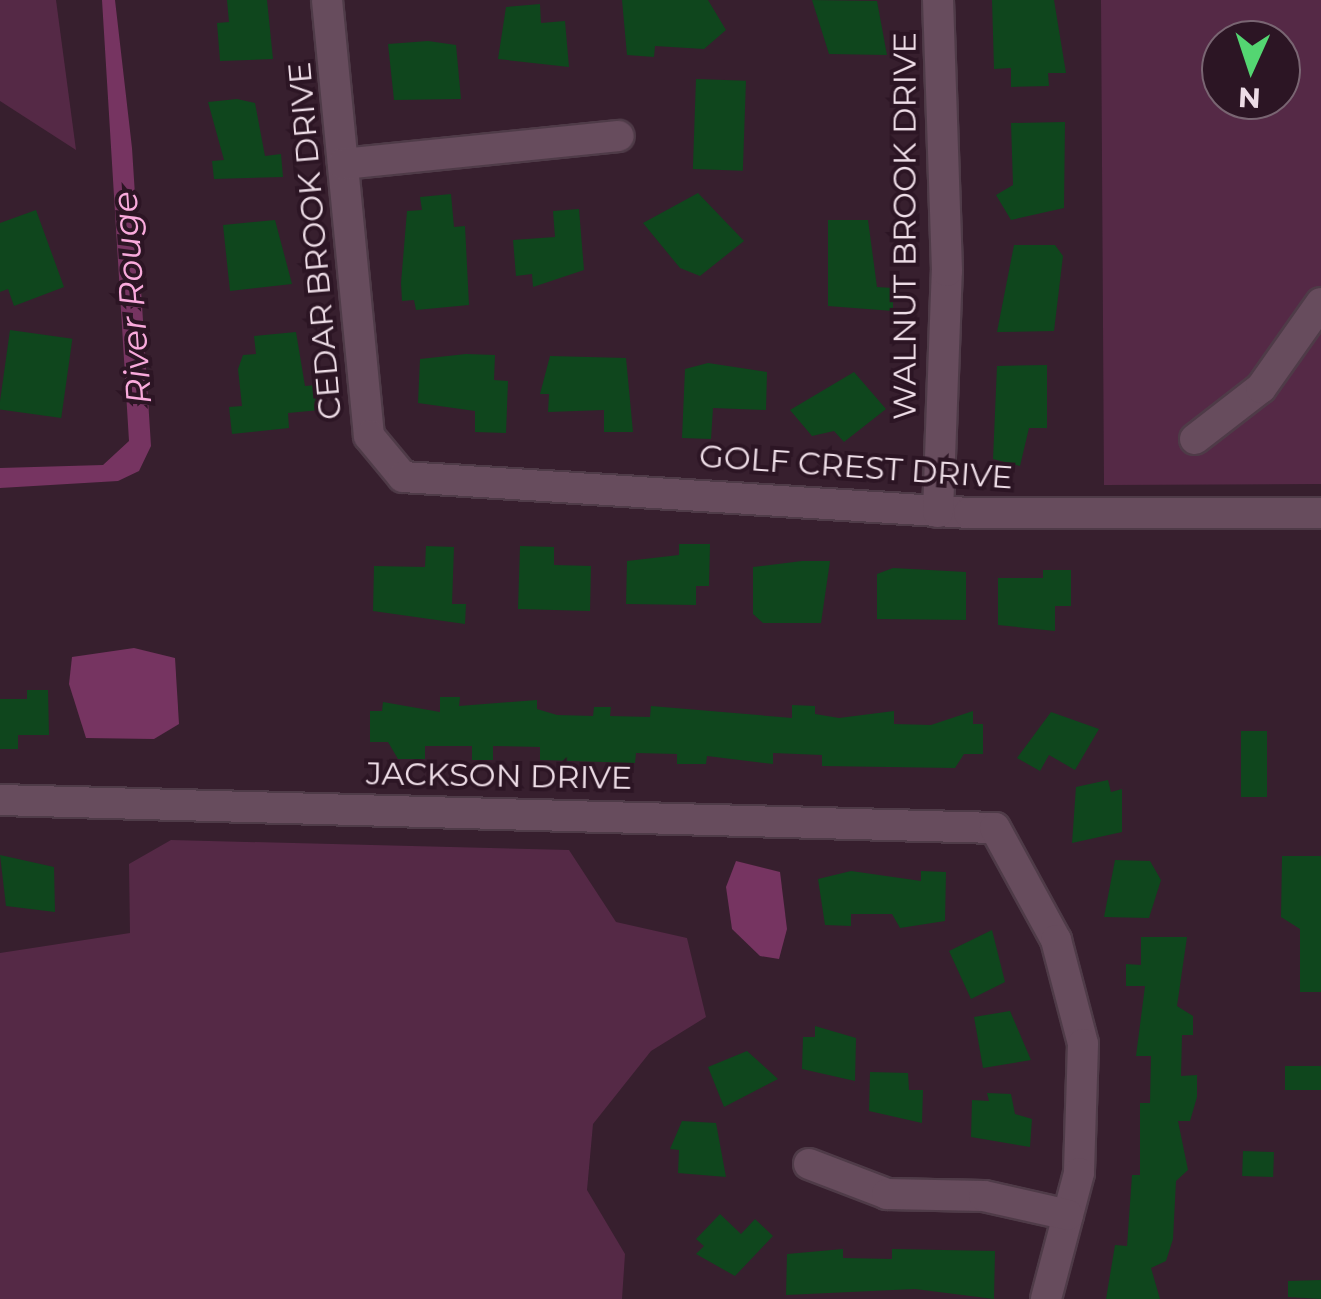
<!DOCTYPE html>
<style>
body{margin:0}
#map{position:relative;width:1321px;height:1299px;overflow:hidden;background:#371f2e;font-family:Montserrat,sans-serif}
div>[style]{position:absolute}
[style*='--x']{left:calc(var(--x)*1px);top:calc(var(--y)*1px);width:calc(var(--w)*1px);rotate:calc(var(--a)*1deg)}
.green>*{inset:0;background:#552946}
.water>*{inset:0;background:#763461}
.building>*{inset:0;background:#0f461d;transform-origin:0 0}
.roads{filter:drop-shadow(2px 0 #4f3b48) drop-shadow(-2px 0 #4f3b48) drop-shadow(0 2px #4f3b48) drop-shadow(0 -2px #4f3b48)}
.minor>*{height:30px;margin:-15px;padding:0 15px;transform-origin:15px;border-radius:15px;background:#674c5d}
span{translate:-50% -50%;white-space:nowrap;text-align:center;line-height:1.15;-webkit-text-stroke:8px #2c1524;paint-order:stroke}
.street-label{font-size:32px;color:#eddce6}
.water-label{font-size:35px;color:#f9aadc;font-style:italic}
.north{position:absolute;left:1201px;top:20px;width:100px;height:100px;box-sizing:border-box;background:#2c1524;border:2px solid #796572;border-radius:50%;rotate:183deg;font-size:28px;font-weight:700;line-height:40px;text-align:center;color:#eddce6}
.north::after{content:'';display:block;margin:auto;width:35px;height:45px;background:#54d672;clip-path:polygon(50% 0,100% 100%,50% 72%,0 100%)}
</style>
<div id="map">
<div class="green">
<div style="clip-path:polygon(0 0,56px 0,76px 150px,0 101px)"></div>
<div style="clip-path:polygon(evenodd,1101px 0,1321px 0,1321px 484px,1104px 485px,1101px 0,1221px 40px,1281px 40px,1281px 100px,1221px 100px,1221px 40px)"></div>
<div style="clip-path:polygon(171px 840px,569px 850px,616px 922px,687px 938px,706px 1017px,651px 1051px,593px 1124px,587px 1190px,625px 1254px,622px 1299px,0 1299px,0 953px,130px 933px,129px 864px)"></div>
</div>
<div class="water">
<div style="clip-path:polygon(102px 0,115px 0,132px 148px,151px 446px,139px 471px,118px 481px,0 488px,0 468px,103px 465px,129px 441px)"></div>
<div style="clip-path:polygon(134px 648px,175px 658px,179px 724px,154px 739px,86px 738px,69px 684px,72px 657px)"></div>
<div style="clip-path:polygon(736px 861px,780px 872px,787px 929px,779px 959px,760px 956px,732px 929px,726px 887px)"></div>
</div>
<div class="building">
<div style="clip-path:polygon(227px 0,267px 0,273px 59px,220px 61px,217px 23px,229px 22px)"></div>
<div style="clip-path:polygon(622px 0,708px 0,726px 30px,704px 49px,655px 46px,654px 57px,627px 55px)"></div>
<div style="clip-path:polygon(812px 0,877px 1px,887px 55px,829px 54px)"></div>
<div style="clip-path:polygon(992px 0,1054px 0,1066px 73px,1048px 73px,1049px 86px,1011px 87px,1011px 68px,994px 69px)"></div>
<div style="clip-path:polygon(540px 4px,541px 23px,565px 21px,569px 67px,498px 59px,506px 7px)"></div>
<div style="clip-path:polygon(428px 41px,456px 45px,461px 99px,394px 100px,388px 44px)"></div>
<div style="left:696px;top:79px;width:50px;height:90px;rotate:2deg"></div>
<div style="clip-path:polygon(237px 99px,255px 103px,265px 156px,281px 154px,283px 177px,214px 179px,212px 161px,224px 160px,208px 102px)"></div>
<div style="clip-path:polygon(1065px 122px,1064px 208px,1011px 220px,996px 195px,1013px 185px,1011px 123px)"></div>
<div style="clip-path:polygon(698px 193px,744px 241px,700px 276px,680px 268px,643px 223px)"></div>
<div style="clip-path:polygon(451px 194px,454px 227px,465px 226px,469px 305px,416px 310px,414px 300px,402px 301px,401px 283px,407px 211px,422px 210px,420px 197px)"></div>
<div style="clip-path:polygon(579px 209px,584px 270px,533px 287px,532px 274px,516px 276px,513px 240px,555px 237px,553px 211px)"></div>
<div style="clip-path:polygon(36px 210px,64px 287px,14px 306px,8px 289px,0 292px,0 223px)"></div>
<div style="clip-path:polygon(275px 220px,292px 284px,230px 291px,223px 225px)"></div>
<div style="clip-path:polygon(828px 220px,868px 220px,877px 287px,893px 288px,893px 311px,828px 306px)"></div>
<div style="clip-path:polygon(1014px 245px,1055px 245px,1063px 256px,1054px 331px,997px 332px)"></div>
<div style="left:10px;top:330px;width:63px;height:80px;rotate:8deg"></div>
<div style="clip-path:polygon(296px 332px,305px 386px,317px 385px,320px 410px,288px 413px,289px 428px,232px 434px,229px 407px,242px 406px,238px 369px,243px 355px,256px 354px,254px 336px)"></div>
<div style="clip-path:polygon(466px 354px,495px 355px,494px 380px,508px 381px,506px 433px,475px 432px,475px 411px,418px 403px,420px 359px)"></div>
<div style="clip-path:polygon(550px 356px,626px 358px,633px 432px,604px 432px,604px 410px,548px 412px,549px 394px,540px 394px)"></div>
<div style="clip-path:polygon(708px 363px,767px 372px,766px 410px,713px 408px,711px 439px,682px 438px,685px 369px)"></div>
<div style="clip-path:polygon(1047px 365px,1047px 428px,1029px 428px,1020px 466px,993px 459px,997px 366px)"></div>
<div style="clip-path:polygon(854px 372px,886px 409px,844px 442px,834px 431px,812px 436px,790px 410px)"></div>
<div style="clip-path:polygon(679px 544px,710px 544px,709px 586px,696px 586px,696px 605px,626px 604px,627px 561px,679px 555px)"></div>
<div style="clip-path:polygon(426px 546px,454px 547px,452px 604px,466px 604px,465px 624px,373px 611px,374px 566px,425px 567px)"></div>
<div style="clip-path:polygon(520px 546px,554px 547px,554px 565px,591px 566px,590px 611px,518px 609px)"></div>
<div style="clip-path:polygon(802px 561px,830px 561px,821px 623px,763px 623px,753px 614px,753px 567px)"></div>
<div style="clip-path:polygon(893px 568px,966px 572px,966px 620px,877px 619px,877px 574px)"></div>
<div style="clip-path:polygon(1043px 570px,1071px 570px,1071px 606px,1055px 606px,1055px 631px,998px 625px,998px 578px,1043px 578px)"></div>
<div style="clip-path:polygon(27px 690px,48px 690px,49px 735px,18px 735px,18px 749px,0 749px,0 699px,27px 699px)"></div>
<div style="clip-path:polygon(440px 697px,460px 697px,459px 706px,537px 700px,537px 709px,557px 715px,593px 716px,594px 707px,611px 707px,610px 716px,650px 717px,651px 706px,792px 718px,792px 705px,815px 706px,815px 714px,839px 718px,894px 711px,894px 724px,931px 725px,973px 711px,973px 724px,983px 724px,983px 754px,964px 754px,955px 768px,822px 766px,822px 755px,773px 753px,773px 764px,707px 756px,706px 764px,677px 764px,677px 754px,636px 753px,635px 763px,540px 760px,540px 747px,493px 746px,493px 760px,472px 760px,472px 746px,425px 746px,425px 759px,398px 759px,388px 742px,370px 742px,370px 711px,382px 711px,383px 702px,440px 712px)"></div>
<div style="clip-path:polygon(1051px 712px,1099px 729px,1075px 770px,1049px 755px,1040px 771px,1017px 758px)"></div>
<div style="left:1241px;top:731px;width:26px;height:66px"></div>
<div style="clip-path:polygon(1108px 780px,1111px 792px,1122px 789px,1122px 832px,1072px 843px,1076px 787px)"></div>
<div style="clip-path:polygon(0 855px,54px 867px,55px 912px,6px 906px)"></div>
<div style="clip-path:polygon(1282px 856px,1321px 856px,1321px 992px,1300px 992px,1300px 929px,1281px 917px)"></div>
<div style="clip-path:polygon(1115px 860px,1150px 861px,1161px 880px,1149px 918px,1104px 917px)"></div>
<div style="clip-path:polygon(851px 871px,921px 881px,921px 871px,946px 872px,945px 921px,900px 928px,892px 914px,851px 914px,851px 926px,825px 925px,818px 879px)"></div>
<div style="clip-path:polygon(992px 930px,1005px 982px,971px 999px,949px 951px)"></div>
<div style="clip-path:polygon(1141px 937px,1187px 937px,1177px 1006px,1193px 1016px,1193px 1035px,1182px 1035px,1181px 1076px,1197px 1075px,1197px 1097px,1190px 1121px,1178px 1121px,1188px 1170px,1176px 1181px,1173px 1239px,1166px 1261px,1151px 1268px,1160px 1299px,1106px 1299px,1115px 1245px,1127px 1246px,1132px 1175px,1140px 1175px,1140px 1103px,1150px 1103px,1151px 1056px,1136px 1056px,1145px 986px,1126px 986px,1126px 964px,1141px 965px)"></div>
<div style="clip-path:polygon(1010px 1011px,1031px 1060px,983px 1068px,974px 1017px)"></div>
<div style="clip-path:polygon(815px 1026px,856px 1038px,855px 1081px,802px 1069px,803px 1037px,815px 1037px)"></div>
<div style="clip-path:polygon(747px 1051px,778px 1079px,724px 1107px,708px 1067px)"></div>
<div style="left:1285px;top:1066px;width:36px;height:24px"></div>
<div style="clip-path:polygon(870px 1072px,908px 1073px,909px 1090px,923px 1090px,922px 1123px,869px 1111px)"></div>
<div style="clip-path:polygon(987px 1093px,1011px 1094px,1015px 1114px,1032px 1119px,1030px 1147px,971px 1137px,972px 1100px,989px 1101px)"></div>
<div style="clip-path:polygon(682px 1121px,716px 1123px,726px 1177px,678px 1173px,679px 1150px,670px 1149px)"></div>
<div style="left:1243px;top:1151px;width:31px;height:25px;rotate:2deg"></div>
<div style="clip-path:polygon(720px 1214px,741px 1234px,755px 1219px,773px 1236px,735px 1276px,696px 1254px,704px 1246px,696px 1239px)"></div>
<div style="clip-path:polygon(843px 1249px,843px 1258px,892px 1259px,892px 1249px,995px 1251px,994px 1299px,915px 1289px,786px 1295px,787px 1254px)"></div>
<div style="clip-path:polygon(1321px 1280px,1321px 1299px,1288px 1297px,1288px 1281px)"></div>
</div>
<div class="roads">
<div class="minor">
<div style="--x:327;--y:0;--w:438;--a:84.5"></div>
<div style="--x:369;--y:436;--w:53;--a:50.3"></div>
<div style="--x:403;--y:477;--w:567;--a:3.64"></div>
<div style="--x:969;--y:513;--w:352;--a:0"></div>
<div style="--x:343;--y:164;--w:277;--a:-5.8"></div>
<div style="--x:1195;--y:439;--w:83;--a:-37.7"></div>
<div style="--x:1261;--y:388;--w:104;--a:-54.8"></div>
<div style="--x:938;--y:512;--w:241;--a:-87.9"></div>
<div style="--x:947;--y:271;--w:271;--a:-91.9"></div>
<div style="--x:0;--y:800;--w:995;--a:1.61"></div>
<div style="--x:995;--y:828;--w:128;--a:61.4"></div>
<div style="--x:1056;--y:940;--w:107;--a:75.4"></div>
<div style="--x:1083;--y:1044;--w:129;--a:91.8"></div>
<div style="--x:1079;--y:1173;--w:130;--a:104.7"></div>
<div style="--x:809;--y:1164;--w:84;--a:21"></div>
<div style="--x:887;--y:1194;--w:97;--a:1.2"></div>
<div style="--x:984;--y:1196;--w:86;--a:12.7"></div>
</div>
</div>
<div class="street-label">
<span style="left:905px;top:226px;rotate:-90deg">WALNUT BROOK DRIVE</span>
<span style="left:315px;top:241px;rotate:-95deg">CEDAR BROOK DRIVE</span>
<span style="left:856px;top:467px;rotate:4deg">GOLF CREST DRIVE</span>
<span style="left:499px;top:776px;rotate:1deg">JACKSON DRIVE</span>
</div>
<div class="water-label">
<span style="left:132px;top:298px;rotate:-94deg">River Rouge</span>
</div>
<div class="north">N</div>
</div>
